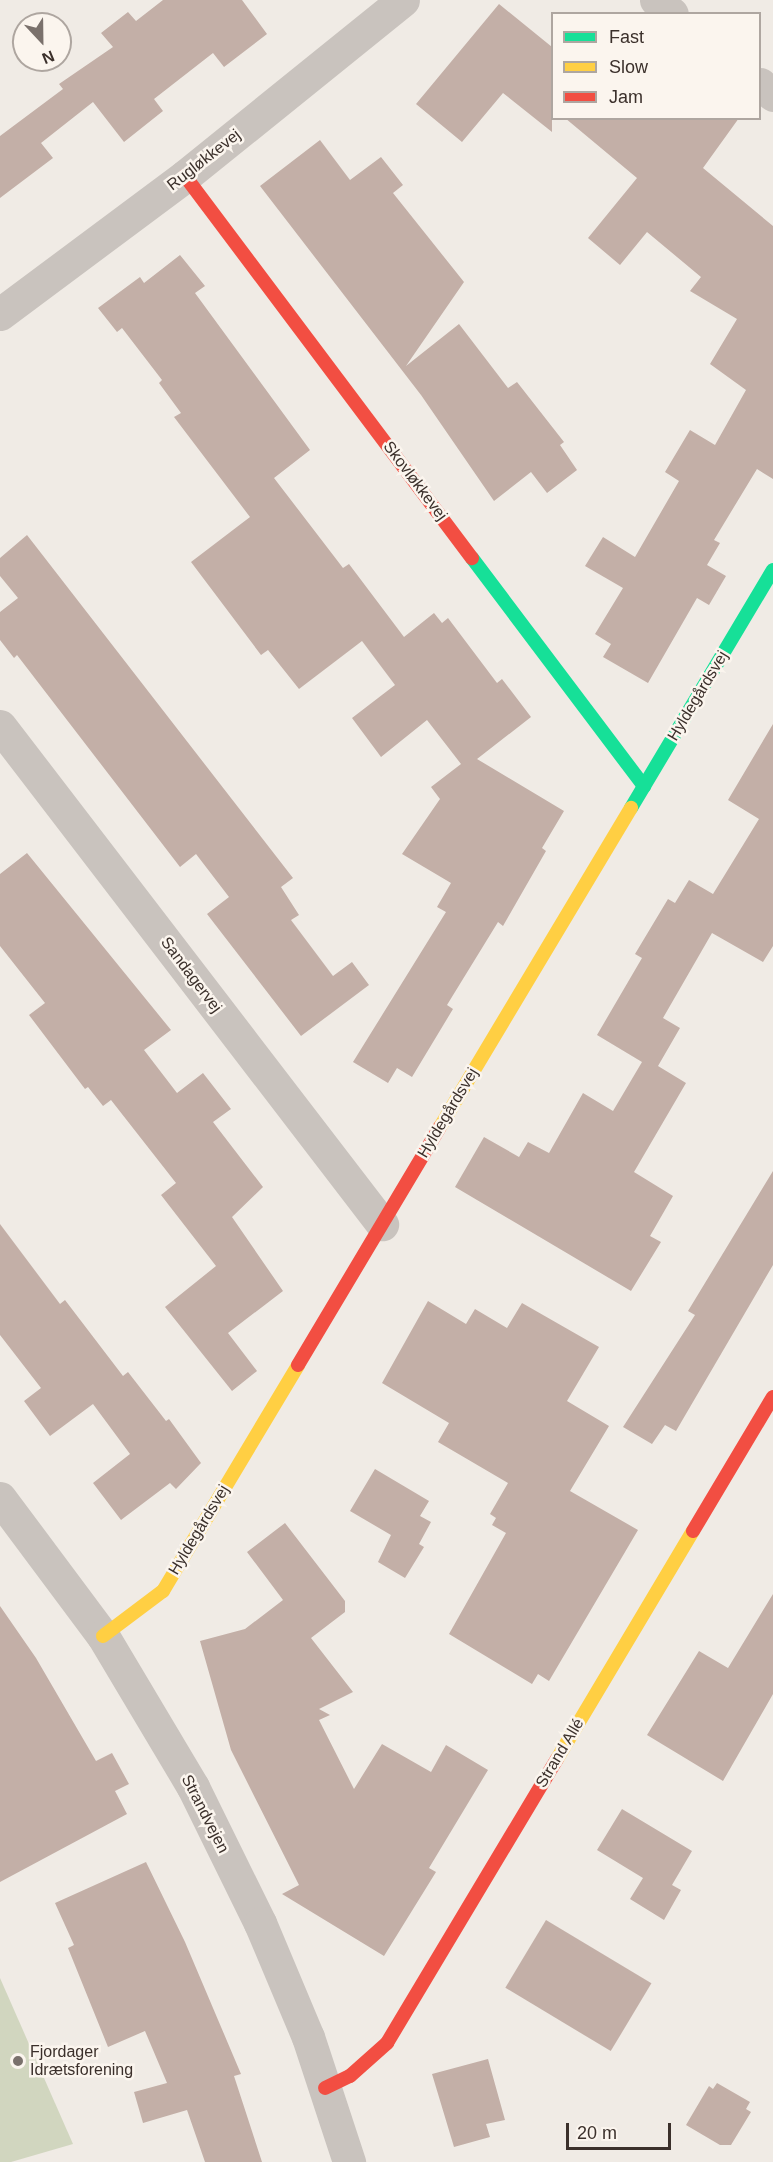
<!DOCTYPE html>
<meta charset="utf-8">
<style>
body{margin:0}
#map{position:relative;width:773px;height:2162px;overflow:hidden;background:#f0ebe5;font-family:Helvetica,sans-serif}
div>[style]{position:absolute}
[style*='--x']{left:calc(var(--x)*1px);top:calc(var(--y)*1px);width:calc(var(--w)*1px);rotate:calc(var(--a)*1deg)}
.green>*{inset:0;background:#d1d6bf}
.building>*{inset:0;background:#c3afa7;transform-origin:0 0}
.street>*{height:33px;margin:-16.5px;padding:0 16.5px;transform-origin:16.5px;border-radius:16.5px;background:#c9c3be}
.fast>*{height:14px;margin:-7px;padding:0 7px;transform-origin:7px;border-radius:7px;background:#16e098}
.slow>*{height:14px;margin:-7px;padding:0 7px;transform-origin:7px;border-radius:7px;background:#ffcf43}
.jam>*{height:14px;margin:-7px;padding:0 7px;transform-origin:7px;border-radius:7px;background:#f24e42}
.dots>*{width:16px;height:16px;translate:-50% -50%;box-sizing:border-box;border:3px solid #fbf5ee;border-radius:50%}
span{translate:-50% -50%;white-space:nowrap;text-align:center;line-height:1.15;-webkit-text-stroke:5px #fbf5ee;paint-order:stroke}
.street-label{font-size:16px;color:#3b302b}
.poi-label{font-size:16px;color:#3b302b}
.left{translate:0 -50%;text-align:left}
.legend{position:absolute;left:551px;top:12px;width:210px;height:108px;box-sizing:border-box;background:#fbf5ee;border:2px solid #aea6a0;margin:0;padding:8px 10px;list-style:none;font-size:18px;color:#3b302b}
.legend li{display:flex;align-items:center;gap:12px;height:30px}
.legend b{width:30px;border:2px solid #aea6a0}
.north{position:absolute;left:12px;top:12px;width:60px;height:60px;box-sizing:border-box;background:#fbf5ee;border:2px solid #aea6a0;border-radius:50%;rotate:158deg;font-size:16px;font-weight:700;line-height:24px;text-align:center;color:#3b302b}
.north::after{content:'';display:block;margin:auto;width:21px;height:27px;background:#7a716c;clip-path:polygon(50% 0,100% 100%,50% 72%,0 100%)}
.scale{position:absolute;left:566px;top:2123px;width:105px;height:27px;box-sizing:border-box;border:3px solid #3b302b;border-top:0;padding-left:8px;font-size:18px;line-height:21px;white-space:nowrap;color:#3b302b;-webkit-text-stroke:4px #fbf5ee;paint-order:stroke}
</style>
<div id="map">
<div class="green">
<div style="clip-path:polygon(0 1978px,73px 2144px,11px 2162px,0 2162px)"></div>
</div>
<div class="building">
<div style="clip-path:polygon(163px 0,242px 0,267px 34px,224px 67px,213px 53px,154px 99px,163px 111px,124px 142px,93px 102px,41px 143px,53px 158px,0 198px,0 136px,63px 89px,59px 84px,113px 47px,101px 33px,128px 12px,136px 21px)"></div>
<div style="clip-path:polygon(499px 4px,552px 47px,552px 132px,503px 93px,462px 142px,416px 104px)"></div>
<div style="clip-path:polygon(565px 118px,739px 118px,703px 168px,773px 226px,773px 479px,757px 469px,714px 540px,720px 543px,707px 565px,726px 576px,709px 605px,697px 598px,648px 683px,603px 657px,611px 644px,595px 634px,623px 588px,585px 566px,603px 537px,635px 557px,679px 481px,665px 472px,690px 430px,715px 445px,746px 390px,710px 364px,737px 319px,690px 291px,701px 277px,647px 232px,620px 265px,588px 238px,637px 178px)"></div>
<div style="clip-path:polygon(320px 140px,350px 180px,381px 157px,403px 185px,393px 193px,464px 282px,406px 366px,459px 324px,508px 388px,517px 382px,564px 442px,560px 445px,577px 470px,547px 493px,531px 472px,494px 501px,421px 395px,260px 186px)"></div>
<div style="clip-path:polygon(180px 255px,205px 286px,195px 293px,310px 450px,274px 478px,343px 568px,349px 564px,404px 637px,434px 613px,442px 623px,448px 618px,497px 683px,502px 679px,531px 717px,477px 759px,564px 811px,542px 848px,546px 851px,503px 926px,498px 922px,447px 1005px,453px 1009px,412px 1077px,397px 1068px,388px 1083px,353px 1062px,446px 912px,437px 907px,451px 883px,402px 854px,440px 799px,431px 787px,461px 764px,427px 720px,381px 757px,352px 718px,395px 685px,362px 641px,299px 689px,268px 650px,261px 655px,191px 562px,250px 517px,174px 417px,181px 413px,159px 383px,162px 380px,122px 328px,117px 332px,98px 308px,140px 277px,144px 283px)"></div>
<div style="clip-path:polygon(27px 535px,293px 878px,281px 887px,299px 915px,291px 920px,333px 976px,352px 962px,369px 985px,301px 1036px,207px 914px,229px 897px,196px 854px,180px 867px,17px 655px,14px 658px,0 640px,0 612px,18px 598px,0 576px,0 558px)"></div>
<div style="clip-path:polygon(773px 724px,773px 946px,763px 962px,712px 933px,663px 1018px,680px 1028px,658px 1066px,686px 1083px,634px 1172px,673px 1196px,650px 1236px,661px 1242px,631px 1291px,455px 1187px,484px 1137px,519px 1157px,528px 1142px,549px 1153px,583px 1093px,613px 1111px,642px 1062px,597px 1035px,642px 958px,635px 954px,668px 899px,675px 903px,689px 880px,713px 894px,759px 819px,728px 800px)"></div>
<div style="clip-path:polygon(27px 853px,171px 1030px,144px 1050px,177px 1093px,203px 1073px,231px 1109px,213px 1122px,263px 1187px,232px 1217px,283px 1291px,228px 1333px,257px 1371px,232px 1391px,165px 1307px,216px 1266px,161px 1195px,176px 1183px,111px 1100px,103px 1106px,88px 1087px,85px 1089px,29px 1015px,45px 1003px,0 946px,0 874px)"></div>
<div style="clip-path:polygon(773px 1171px,773px 1265px,676px 1431px,665px 1425px,652px 1444px,623px 1427px,695px 1315px,688px 1311px)"></div>
<div style="clip-path:polygon(0 1224px,60px 1304px,65px 1300px,123px 1376px,128px 1372px,166px 1421px,169px 1419px,201px 1463px,176px 1489px,170px 1483px,121px 1520px,93px 1483px,130px 1454px,93px 1404px,50px 1436px,24px 1401px,41px 1388px,0 1335px)"></div>
<div style="clip-path:polygon(428px 1301px,466px 1324px,475px 1309px,507px 1328px,522px 1303px,599px 1347px,567px 1401px,609px 1426px,570px 1491px,638px 1530px,549px 1681px,538px 1674px,532px 1684px,449px 1634px,506px 1533px,492px 1525px,496px 1518px,490px 1514px,508px 1483px,438px 1442px,449px 1423px,382px 1383px)"></div>
<div style="clip-path:polygon(375px 1469px,429px 1501px,420px 1516px,431px 1522px,419px 1544px,424px 1547px,405px 1578px,378px 1562px,391px 1535px,350px 1511px)"></div>
<div style="clip-path:polygon(285px 1523px,345px 1601px,345px 1612px,311px 1638px,353px 1692px,319px 1709px,330px 1715px,319px 1720px,354px 1789px,382px 1744px,431px 1772px,446px 1745px,488px 1770px,429px 1868px,436px 1872px,384px 1956px,282px 1894px,299px 1885px,231px 1750px,200px 1641px,245px 1629px,283px 1600px,247px 1552px)"></div>
<div style="clip-path:polygon(773px 1594px,773px 1694px,723px 1781px,647px 1735px,699px 1651px,728px 1668px)"></div>
<div style="clip-path:polygon(0 1606px,36px 1658px,96px 1761px,112px 1753px,129px 1784px,115px 1791px,127px 1814px,0 1882px)"></div>
<div style="clip-path:polygon(622px 1809px,692px 1851px,672px 1885px,681px 1890px,664px 1920px,630px 1899px,643px 1878px,597px 1850px)"></div>
<div style="clip-path:polygon(146px 1862px,185px 1942px,241px 2074px,234px 2076px,262px 2162px,205px 2162px,187px 2110px,143px 2123px,134px 2092px,167px 2083px,145px 2031px,108px 2047px,68px 1948px,74px 1945px,55px 1903px)"></div>
<div style="left:546px;top:1920px;width:123px;height:79px;rotate:31deg"></div>
<div style="clip-path:polygon(488px 2059px,505px 2120px,486px 2124px,490px 2137px,454px 2147px,432px 2074px)"></div>
<div style="clip-path:polygon(717px 2083px,750px 2102px,746px 2109px,751px 2112px,731px 2145px,720px 2145px,686px 2125px,709px 2086px,713px 2089px)"></div>
</div>
<div class="street">
<div style="--x:656;--y:0;--w:21;--a:41"></div>
<div style="--x:760;--y:84;--w:17;--a:40"></div>
<div style="--x:0;--y:314;--w:231;--a:-36.7"></div>
<div style="--x:185;--y:176;--w:280;--a:-38.9"></div>
<div style="--x:0;--y:726;--w:628;--a:52.51"></div>
<div style="--x:0;--y:1498;--w:172;--a:53.3"></div>
<div style="--x:103;--y:1636;--w:176;--a:59.2"></div>
<div style="--x:193;--y:1787;--w:152;--a:63.8"></div>
<div style="--x:260;--y:1923;--w:124;--a:67.2"></div>
<div style="--x:308;--y:2037;--w:132;--a:71.8"></div>
</div>
<div class="fast">
<div style="--x:472;--y:558;--w:286;--a:53"></div>
<div style="--x:631;--y:808;--w:277;--a:-59.2"></div>
</div>
<div class="slow">
<div style="--x:440;--y:1127;--w:372;--a:-59.1"></div>
<div style="--x:103;--y:1636;--w:75;--a:-36.9"></div>
<div style="--x:163;--y:1591;--w:263;--a:-59.1"></div>
<div style="--x:557;--y:1759;--w:265;--a:-59.2"></div>
</div>
<div class="jam">
<div style="--x:185;--y:176;--w:478;--a:53.1"></div>
<div style="--x:298;--y:1365;--w:277;--a:-59.2"></div>
<div style="--x:693;--y:1531;--w:156;--a:-59.2"></div>
<div style="--x:325;--y:2088;--w:28;--a:-26"></div>
<div style="--x:350;--y:2076;--w:50;--a:-41.7"></div>
<div style="--x:387;--y:2043;--w:331;--a:-59.1"></div>
</div>
<div class="dots">
<div style="left:18px;top:2061px;background:#7a716c"></div>
</div>
<div class="street-label">
<span style="left:204px;top:160px;rotate:-38deg">Rugløkkevej</span>
<span style="left:415px;top:481px;rotate:53deg">Skovløkkevej</span>
<span style="left:698px;top:696px;rotate:-59deg">Hyldegårdsvej</span>
<span style="left:191px;top:975px;rotate:53deg">Sandagervej</span>
<span style="left:448px;top:1113px;rotate:-59deg">Hyldegårdsvej</span>
<span style="left:199px;top:1530px;rotate:-59deg">Hyldegårdsvej</span>
<span style="left:560px;top:1753px;rotate:-59deg">Strand Allé</span>
<span style="left:205px;top:1814px;rotate:63deg">Strandvejen</span>
</div>
<div class="poi-label">
<span class="left" style="left:30px;top:2061px">Fjordager<br>Idrætsforening</span>
</div>
<ul class="legend">
<li><b style="height:8px;background:#16e098"></b>Fast</li>
<li><b style="height:8px;background:#ffcf43"></b>Slow</li>
<li><b style="height:8px;background:#f24e42"></b>Jam</li>
</ul>
<div class="north">N</div>
<div class="scale">20 m</div>
</div>
